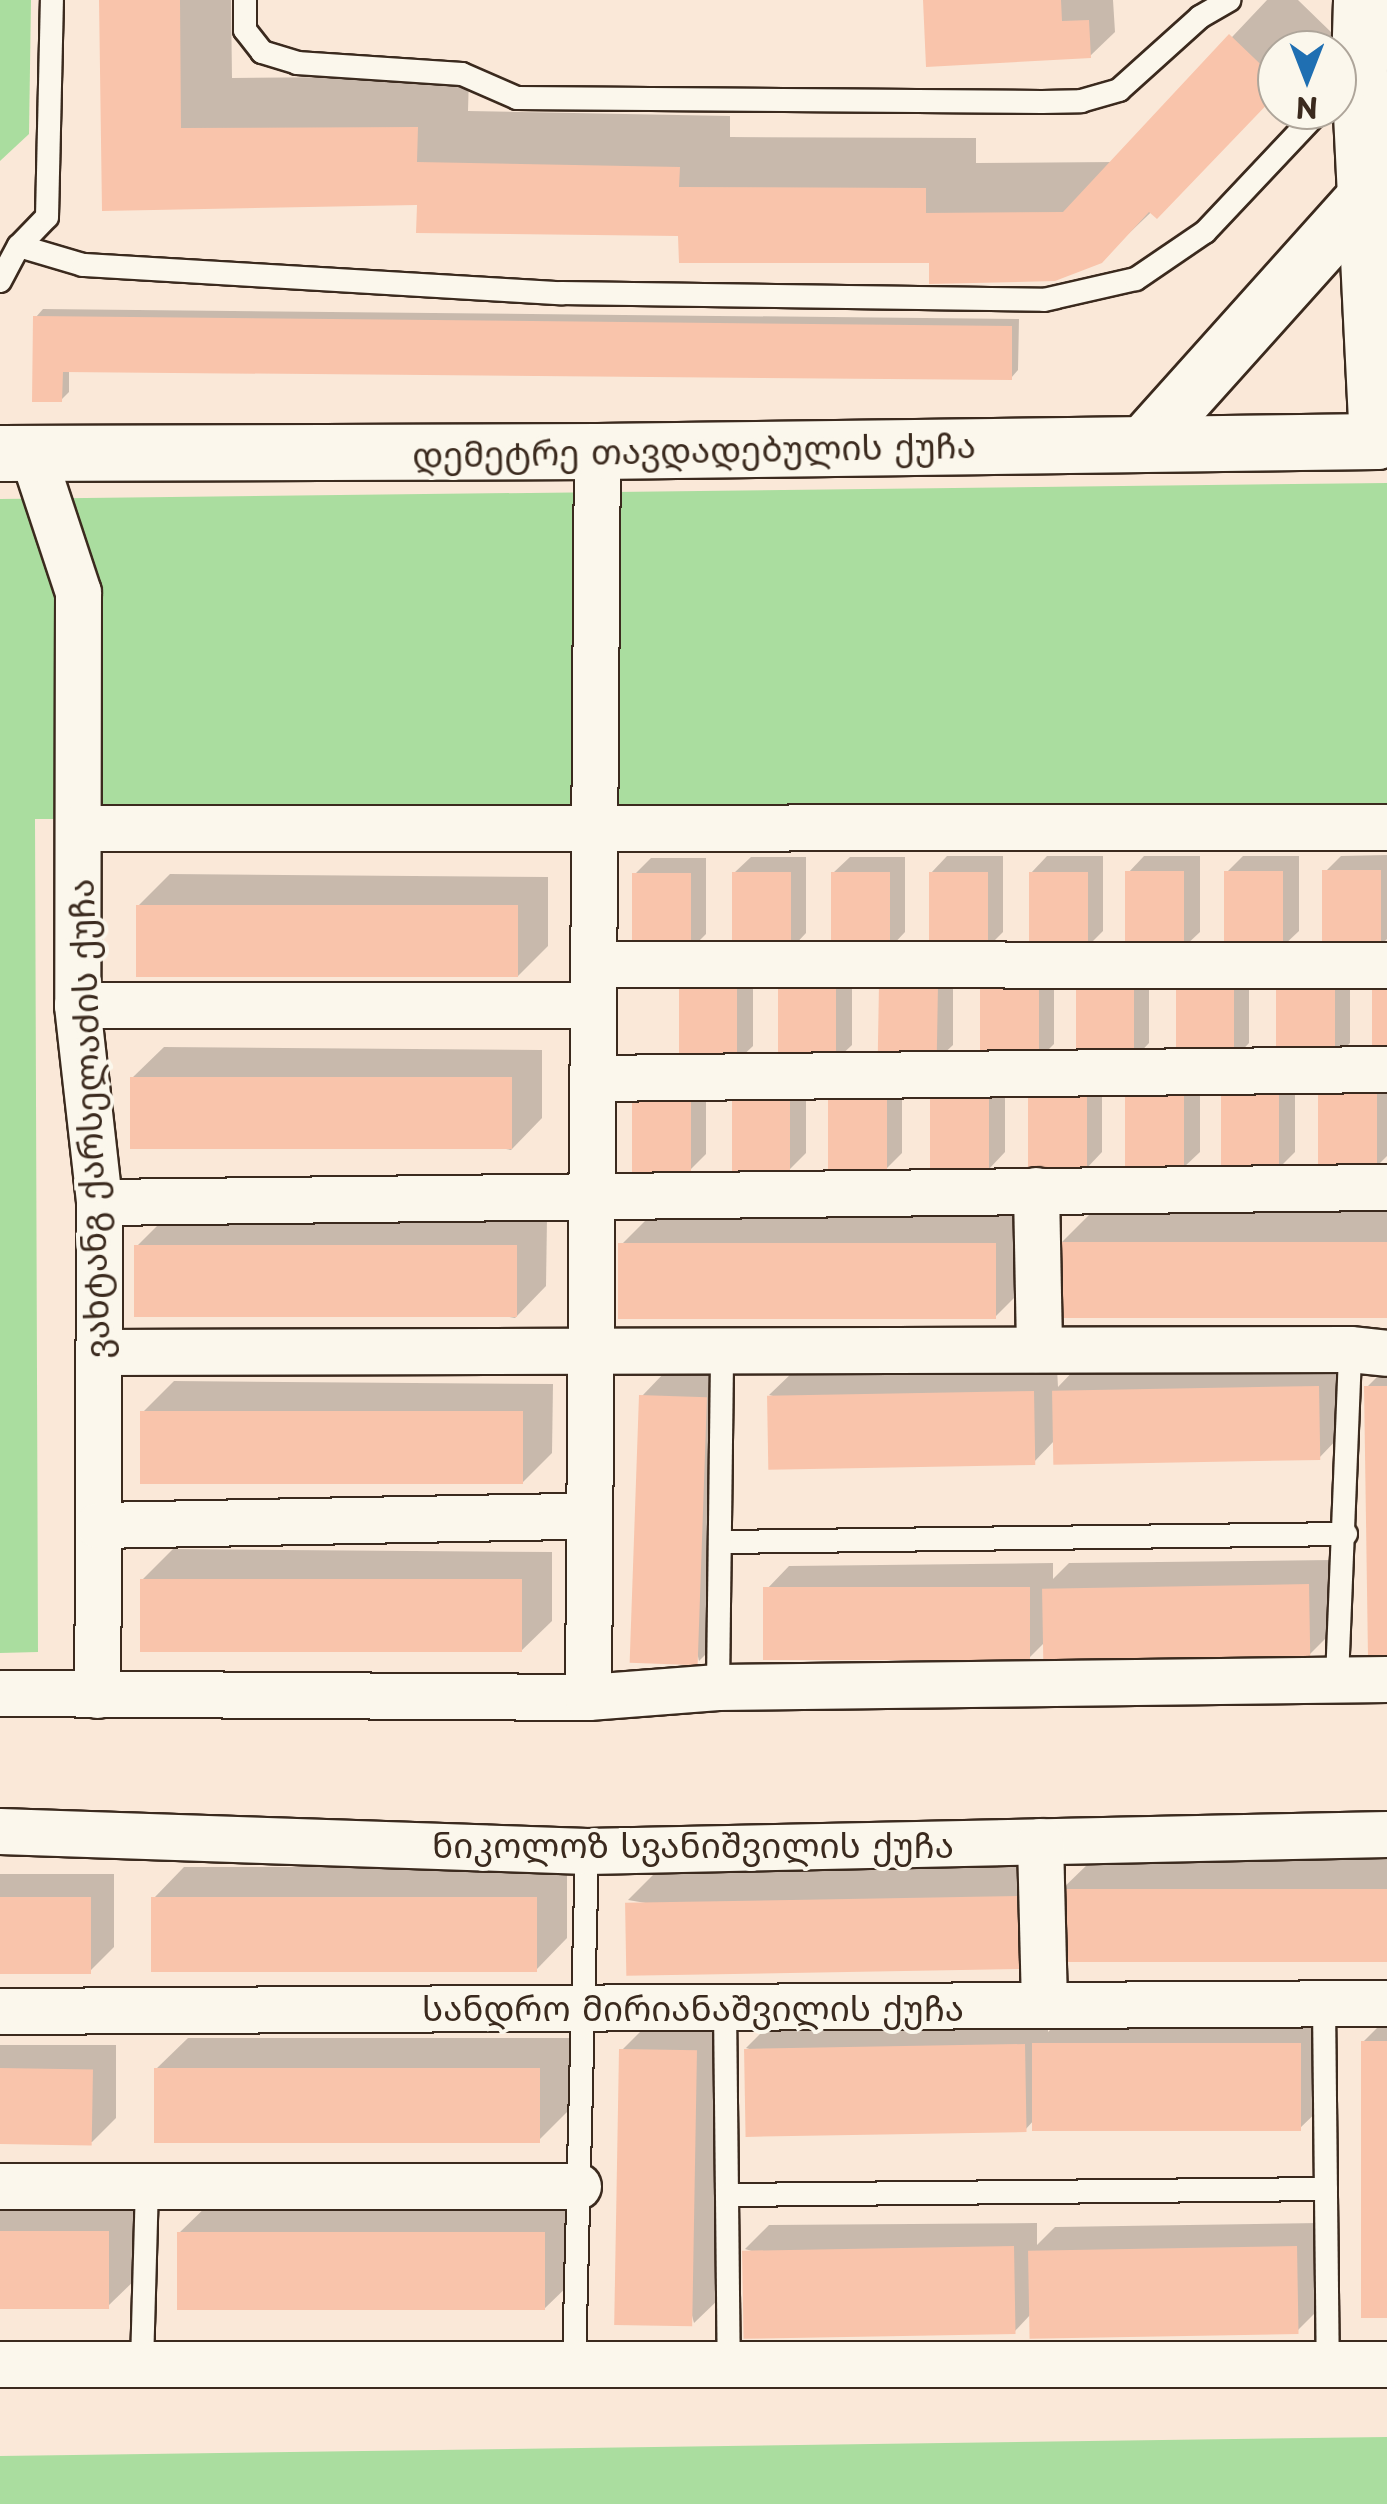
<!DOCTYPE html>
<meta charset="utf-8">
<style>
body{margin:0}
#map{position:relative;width:1387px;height:2504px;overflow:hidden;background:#fae8d8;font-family:"Playpen Sans","Noto Sans Georgian",sans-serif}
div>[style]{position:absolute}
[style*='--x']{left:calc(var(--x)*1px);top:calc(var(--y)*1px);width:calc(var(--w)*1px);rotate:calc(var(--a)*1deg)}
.green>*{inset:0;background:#aadd9f}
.shadow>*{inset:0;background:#0003}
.building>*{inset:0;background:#f9c4ab;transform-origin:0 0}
.roads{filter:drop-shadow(2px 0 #3b2a1e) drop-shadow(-2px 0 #3b2a1e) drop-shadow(0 2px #3b2a1e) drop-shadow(0 -2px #3b2a1e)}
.lane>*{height:22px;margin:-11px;padding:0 11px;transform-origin:11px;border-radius:11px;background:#fbf7ec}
.street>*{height:45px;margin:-22.5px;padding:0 22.5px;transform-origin:22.5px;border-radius:22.5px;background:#fbf7ec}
.secondary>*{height:55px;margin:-27.5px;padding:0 27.5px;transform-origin:27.5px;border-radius:27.5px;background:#fbf7ec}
span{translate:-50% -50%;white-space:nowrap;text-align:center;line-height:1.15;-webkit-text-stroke:8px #fbf7ec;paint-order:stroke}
.street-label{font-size:35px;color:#3b2a1e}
.north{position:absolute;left:1257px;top:30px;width:100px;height:100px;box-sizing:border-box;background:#fbf7ec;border:2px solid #aea59a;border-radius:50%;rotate:180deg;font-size:28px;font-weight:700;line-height:40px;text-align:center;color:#3b2a1e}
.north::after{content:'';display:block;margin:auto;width:35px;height:45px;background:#1f6fb2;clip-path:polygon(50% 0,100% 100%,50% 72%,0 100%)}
</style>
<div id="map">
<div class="green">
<div style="clip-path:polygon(0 0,31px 0,29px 134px,0 161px)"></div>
<div style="clip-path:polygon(1387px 483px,1387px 818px,35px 819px,38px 1652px,0 1653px,0 499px)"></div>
<div style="clip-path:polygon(1387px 2437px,1387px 2504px,0 2504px,0 2456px)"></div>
</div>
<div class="shadow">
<div style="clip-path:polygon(102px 0,231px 0,232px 78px,469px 76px,468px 111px,730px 116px,730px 137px,976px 138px,976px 163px,1114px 162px,1267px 0,1298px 0,1333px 34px,1318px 50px,1277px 50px,1277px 92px,1100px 261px,931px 261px,419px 202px,104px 208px)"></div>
<div style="clip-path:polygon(925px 0,1113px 0,1115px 32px,1090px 56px)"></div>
<div style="clip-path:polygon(43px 309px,1019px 319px,1018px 370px,1011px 378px,69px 369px,69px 392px,61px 400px,36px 317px)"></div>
<div style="clip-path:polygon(1387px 855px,1387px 939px,1379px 947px,1325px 872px,1341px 856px)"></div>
<div style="clip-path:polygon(947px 856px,1003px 856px,1003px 932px,987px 948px,931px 873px)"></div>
<div style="clip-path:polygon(1047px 856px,1103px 856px,1103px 931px,1087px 947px,1031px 873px)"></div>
<div style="clip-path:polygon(1144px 856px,1200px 856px,1200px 932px,1183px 948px,1128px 873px)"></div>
<div style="clip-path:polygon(1243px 856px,1299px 856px,1299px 931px,1282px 947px,1227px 872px)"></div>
<div style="clip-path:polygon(751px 857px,806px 857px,806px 933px,790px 950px,734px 873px)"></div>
<div style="clip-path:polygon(850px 857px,905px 857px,905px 932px,889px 949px,833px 873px)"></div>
<div style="clip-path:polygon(651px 858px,706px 858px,706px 934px,690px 950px,635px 874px)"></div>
<div style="clip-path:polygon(170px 874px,548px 877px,548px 946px,517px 977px,138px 906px)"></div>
<div style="clip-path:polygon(1249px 967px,1249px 1043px,1233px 1060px,1178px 984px)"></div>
<div style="clip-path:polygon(1350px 967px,1350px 1043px,1334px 1059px,1279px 1059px)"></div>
<div style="clip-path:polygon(898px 969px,953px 970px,953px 1045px,936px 1061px)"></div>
<div style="clip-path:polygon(999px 969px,1054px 969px,1054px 1044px,1037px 1061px)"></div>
<div style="clip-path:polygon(1094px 969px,1149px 969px,1149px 1043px,1133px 1060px)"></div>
<div style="clip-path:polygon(753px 970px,753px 1046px,736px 1062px,681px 986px)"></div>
<div style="clip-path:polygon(852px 970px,852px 1045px,835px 1061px,780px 986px)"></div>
<div style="clip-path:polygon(164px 1047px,542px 1050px,542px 1118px,511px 1150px,132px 1078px)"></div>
<div style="clip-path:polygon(1387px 1075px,1387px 1156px,1376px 1167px,1321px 1168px)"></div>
<div style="clip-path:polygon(1200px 1076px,1200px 1152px,1183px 1168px,1128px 1093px)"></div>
<div style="clip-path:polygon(1295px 1076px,1295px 1152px,1279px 1168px,1223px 1093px)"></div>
<div style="clip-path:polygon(949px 1077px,1005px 1077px,1005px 1152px,989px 1169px)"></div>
<div style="clip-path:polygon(1102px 1077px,1102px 1152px,1086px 1169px,1030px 1093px)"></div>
<div style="clip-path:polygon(706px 1078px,706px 1154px,690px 1170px,635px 1170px)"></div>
<div style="clip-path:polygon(806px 1078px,806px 1153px,790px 1169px,734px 1170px)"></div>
<div style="clip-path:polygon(846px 1078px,902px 1078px,902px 1153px,886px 1169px)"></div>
<div style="clip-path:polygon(1092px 1212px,1387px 1212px,1387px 1315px,1061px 1243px)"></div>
<div style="clip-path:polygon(1026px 1213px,1026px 1286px,995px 1317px,621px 1245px,652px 1214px)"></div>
<div style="clip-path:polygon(168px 1215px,547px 1218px,546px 1286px,515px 1318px,137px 1246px)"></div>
<div style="clip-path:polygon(1342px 1363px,1343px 1433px,1319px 1458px,1054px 1441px,1034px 1462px,769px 1395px,794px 1371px,1057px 1368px,1058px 1387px,1078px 1366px)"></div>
<div style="clip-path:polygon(1387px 1367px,1387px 1654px,1366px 1388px)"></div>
<div style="clip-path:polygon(666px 1371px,730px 1373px,723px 1637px,699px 1661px,642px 1396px)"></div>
<div style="clip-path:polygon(174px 1381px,553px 1384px,552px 1453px,521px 1484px,143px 1412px)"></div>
<div style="clip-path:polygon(173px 1549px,552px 1552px,552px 1621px,520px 1652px,142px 1580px)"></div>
<div style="clip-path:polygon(1332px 1560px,1333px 1631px,1309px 1655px,1045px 1642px,1029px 1658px,765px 1591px,789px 1566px,1053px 1563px,1053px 1579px,1069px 1563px)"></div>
<div style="clip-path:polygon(1387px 1859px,1387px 1960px,1058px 1893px,1090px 1862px)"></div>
<div style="clip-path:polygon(1048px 1866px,1049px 1935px,1018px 1967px,628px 1900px,659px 1869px)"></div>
<div style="clip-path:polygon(184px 1867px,567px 1867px,567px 1938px,536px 1970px,153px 1899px)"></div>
<div style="clip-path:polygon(0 1874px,114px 1874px,114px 1947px,90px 1971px,0 1971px)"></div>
<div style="clip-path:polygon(1387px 2018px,1387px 2315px,1363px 2042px)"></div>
<div style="clip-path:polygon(1325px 2020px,1325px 2104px,1300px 2128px,1035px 2119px,1025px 2130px,746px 2048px,771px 2023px,1048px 2021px,1048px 2032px,1059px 2021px)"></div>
<div style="clip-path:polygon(646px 2026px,721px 2026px,719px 2299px,694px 2323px,622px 2050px)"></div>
<div style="clip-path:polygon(188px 2038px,570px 2038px,570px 2109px,539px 2140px,156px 2069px)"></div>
<div style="clip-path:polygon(0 2045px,116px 2045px,116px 2118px,92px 2142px,0 2142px)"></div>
<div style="clip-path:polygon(139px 2200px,140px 2275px,108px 2306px,0 2307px,0 2201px)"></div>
<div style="clip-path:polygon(211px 2202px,575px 2204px,575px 2279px,543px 2310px,179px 2233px)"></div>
<div style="clip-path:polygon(1037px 2223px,1037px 2245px,1055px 2227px,1320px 2223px,1321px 2307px,1297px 2331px,1031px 2314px,1014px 2332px,745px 2249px,769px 2225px)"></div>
</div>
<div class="building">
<div style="clip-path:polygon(99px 0,180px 0,181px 128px,418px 127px,417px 162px,680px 167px,679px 187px,926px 188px,926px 213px,1063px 212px,1229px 34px,1277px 80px,1277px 94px,1157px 219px,1149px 212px,1102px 263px,1055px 281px,929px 284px,929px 263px,679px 263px,678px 236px,416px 233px,417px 205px,102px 211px)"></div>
<div style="clip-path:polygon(923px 0,1061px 0,1062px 21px,1089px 20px,1091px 58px,926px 67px)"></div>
<div style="clip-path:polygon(33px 316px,1012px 326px,1012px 380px,63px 372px,62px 402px,32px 402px)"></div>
<div style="left:1381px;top:870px;width:79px;height:59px;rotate:90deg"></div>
<div style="left:1184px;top:871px;width:80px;height:59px;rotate:90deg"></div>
<div style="left:1224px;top:871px;width:59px;height:79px"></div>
<div style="left:732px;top:872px;width:59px;height:80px"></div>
<div style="left:831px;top:872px;width:59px;height:79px"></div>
<div style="left:929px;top:872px;width:59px;height:79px"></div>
<div style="left:1029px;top:872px;width:59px;height:78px"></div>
<div style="left:632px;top:873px;width:59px;height:80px"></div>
<div style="left:136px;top:905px;width:382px;height:72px"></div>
<div style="left:1176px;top:983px;width:58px;height:79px"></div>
<div style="left:1276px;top:983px;width:59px;height:79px"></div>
<div style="left:1372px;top:983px;width:15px;height:78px"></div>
<div style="left:879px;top:984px;width:59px;height:80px;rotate:1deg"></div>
<div style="left:980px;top:984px;width:59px;height:79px"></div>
<div style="left:1076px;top:984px;width:58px;height:78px"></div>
<div style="left:679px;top:985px;width:58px;height:79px"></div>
<div style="left:778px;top:985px;width:58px;height:79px"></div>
<div style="left:130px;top:1077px;width:382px;height:72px"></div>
<div style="left:1125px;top:1091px;width:59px;height:80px"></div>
<div style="left:1221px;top:1091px;width:58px;height:79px"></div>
<div style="left:1318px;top:1091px;width:59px;height:79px"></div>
<div style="left:930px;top:1092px;width:59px;height:80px"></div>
<div style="left:1028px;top:1092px;width:59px;height:79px"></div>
<div style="left:732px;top:1093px;width:58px;height:80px"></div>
<div style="left:828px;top:1093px;width:59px;height:79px"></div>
<div style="left:632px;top:1094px;width:59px;height:79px"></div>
<div style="left:1058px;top:1242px;width:329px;height:76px"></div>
<div style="left:996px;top:1243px;width:76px;height:378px;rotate:90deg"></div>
<div style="left:134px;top:1245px;width:383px;height:72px"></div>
<div style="left:1319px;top:1386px;width:74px;height:267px;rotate:89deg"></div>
<div style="clip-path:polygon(1364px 1386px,1387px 1386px,1387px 1656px,1368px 1657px)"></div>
<div style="left:1034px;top:1391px;width:74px;height:267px;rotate:89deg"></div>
<div style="left:639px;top:1395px;width:68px;height:268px;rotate:2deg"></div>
<div style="left:140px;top:1411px;width:383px;height:73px"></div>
<div style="left:140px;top:1579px;width:382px;height:73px"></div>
<div style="left:1309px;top:1584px;width:73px;height:267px;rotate:89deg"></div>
<div style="left:1030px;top:1587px;width:73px;height:267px;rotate:90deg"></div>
<div style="left:1387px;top:1889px;width:73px;height:331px;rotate:90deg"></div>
<div style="left:1018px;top:1896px;width:73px;height:393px;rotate:89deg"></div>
<div style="left:0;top:1897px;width:91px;height:77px"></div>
<div style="left:537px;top:1897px;width:75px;height:386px;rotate:90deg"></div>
<div style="left:1361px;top:2041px;width:26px;height:277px"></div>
<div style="left:1301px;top:2043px;width:88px;height:269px;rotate:90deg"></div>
<div style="left:1025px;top:2044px;width:88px;height:281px;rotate:89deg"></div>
<div style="left:619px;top:2049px;width:78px;height:276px;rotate:1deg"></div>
<div style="left:0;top:2068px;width:93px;height:76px;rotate:1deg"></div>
<div style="left:154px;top:2068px;width:386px;height:75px"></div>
<div style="left:0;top:2231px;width:109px;height:78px"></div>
<div style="left:177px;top:2232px;width:368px;height:78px"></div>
<div style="left:1014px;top:2246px;width:88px;height:272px;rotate:89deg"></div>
<div style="left:1297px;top:2246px;width:88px;height:269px;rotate:89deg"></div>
</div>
<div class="roads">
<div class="lane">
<div style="--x:245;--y:0;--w:30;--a:90"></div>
<div style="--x:245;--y:30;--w:28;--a:52"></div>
<div style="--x:262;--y:52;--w:37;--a:17"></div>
<div style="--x:297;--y:63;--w:165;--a:3.8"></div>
<div style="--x:462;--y:74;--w:60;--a:23.6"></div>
<div style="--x:517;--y:98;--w:525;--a:0.44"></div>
<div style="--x:1042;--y:102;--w:39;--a:-1"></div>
<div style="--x:1081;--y:101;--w:40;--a:-16"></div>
<div style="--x:1119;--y:90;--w:109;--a:-42"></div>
<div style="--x:1200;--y:17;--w:34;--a:-30"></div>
<div style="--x:19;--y:246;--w:67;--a:16.5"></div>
<div style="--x:83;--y:265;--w:479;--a:3.4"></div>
<div style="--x:561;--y:293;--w:483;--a:0.8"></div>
<div style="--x:1044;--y:300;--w:94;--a:-12.9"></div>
<div style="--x:1136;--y:279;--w:83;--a:-34.3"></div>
<div style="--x:1205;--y:232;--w:168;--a:-46.7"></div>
<div style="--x:0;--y:281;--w:40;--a:-62"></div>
<div style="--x:19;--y:246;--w:40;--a:-46"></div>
<div style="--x:47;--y:217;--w:217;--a:-88.7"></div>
<div style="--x:720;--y:1542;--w:626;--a:-0.73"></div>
<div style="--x:1337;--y:1679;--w:330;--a:-87.7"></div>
<div style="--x:718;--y:1687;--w:338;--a:-89.3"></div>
<div style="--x:1324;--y:2004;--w:360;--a:89.4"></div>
<div style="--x:725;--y:2006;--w:356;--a:89.4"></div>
<div style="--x:727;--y:2195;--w:599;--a:-0.57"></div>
<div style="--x:142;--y:2364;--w:178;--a:-88.4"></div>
<div style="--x:574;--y:2364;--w:513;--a:-88.55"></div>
</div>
<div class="street">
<div style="--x:32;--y:453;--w:146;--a:71.7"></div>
<div style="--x:78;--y:592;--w:413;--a:90.1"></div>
<div style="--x:77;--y:1005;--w:198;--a:83.6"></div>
<div style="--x:99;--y:1202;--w:493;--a:90.2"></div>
<div style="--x:78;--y:828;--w:1309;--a:-0.04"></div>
<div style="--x:593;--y:964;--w:794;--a:0.07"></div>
<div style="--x:77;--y:1005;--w:516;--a:0"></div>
<div style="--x:593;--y:1078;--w:794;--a:-0.65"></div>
<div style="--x:1036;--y:1190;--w:159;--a:88.9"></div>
<div style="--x:99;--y:1202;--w:1288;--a:-0.67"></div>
<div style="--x:99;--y:1352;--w:1251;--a:-0.14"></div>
<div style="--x:1350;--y:1349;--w:37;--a:6"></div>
<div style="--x:98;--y:1525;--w:491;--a:-1.1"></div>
<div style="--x:0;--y:1693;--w:588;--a:0.39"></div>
<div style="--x:588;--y:1697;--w:1246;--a:-89.59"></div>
<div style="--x:588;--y:1697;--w:130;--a:-4.4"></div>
<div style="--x:718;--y:1687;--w:669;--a:-0.69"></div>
<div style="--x:0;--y:1831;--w:587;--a:1.95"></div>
<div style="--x:587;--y:1851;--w:800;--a:-1.22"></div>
<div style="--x:1040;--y:1841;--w:163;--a:88.6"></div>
<div style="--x:0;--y:2011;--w:1387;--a:-0.33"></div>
<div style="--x:0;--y:2186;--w:578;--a:0"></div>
<div style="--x:0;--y:2364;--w:1387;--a:0"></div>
</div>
<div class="secondary">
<div style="--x:1143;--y:444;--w:337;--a:-48.1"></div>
<div style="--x:0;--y:453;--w:597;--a:-0.19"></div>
<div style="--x:597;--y:451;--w:780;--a:-0.73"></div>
<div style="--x:1377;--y:441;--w:373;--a:-92.8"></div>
<div style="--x:1359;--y:68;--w:68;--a:-88.3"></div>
</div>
</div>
<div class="street-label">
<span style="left:694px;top:449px;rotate:-1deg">დემეტრე თავდადებულის ქუჩა</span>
<span style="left:88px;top:1119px;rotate:-92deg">ვახტანგ ქარსელაძის ქუჩა</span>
<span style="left:693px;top:1844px">ნიკოლოზ სვანიშვილის ქუჩა</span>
<span style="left:693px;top:2007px">სანდრო მირიანაშვილის ქუჩა</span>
</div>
<div class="north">N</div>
</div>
